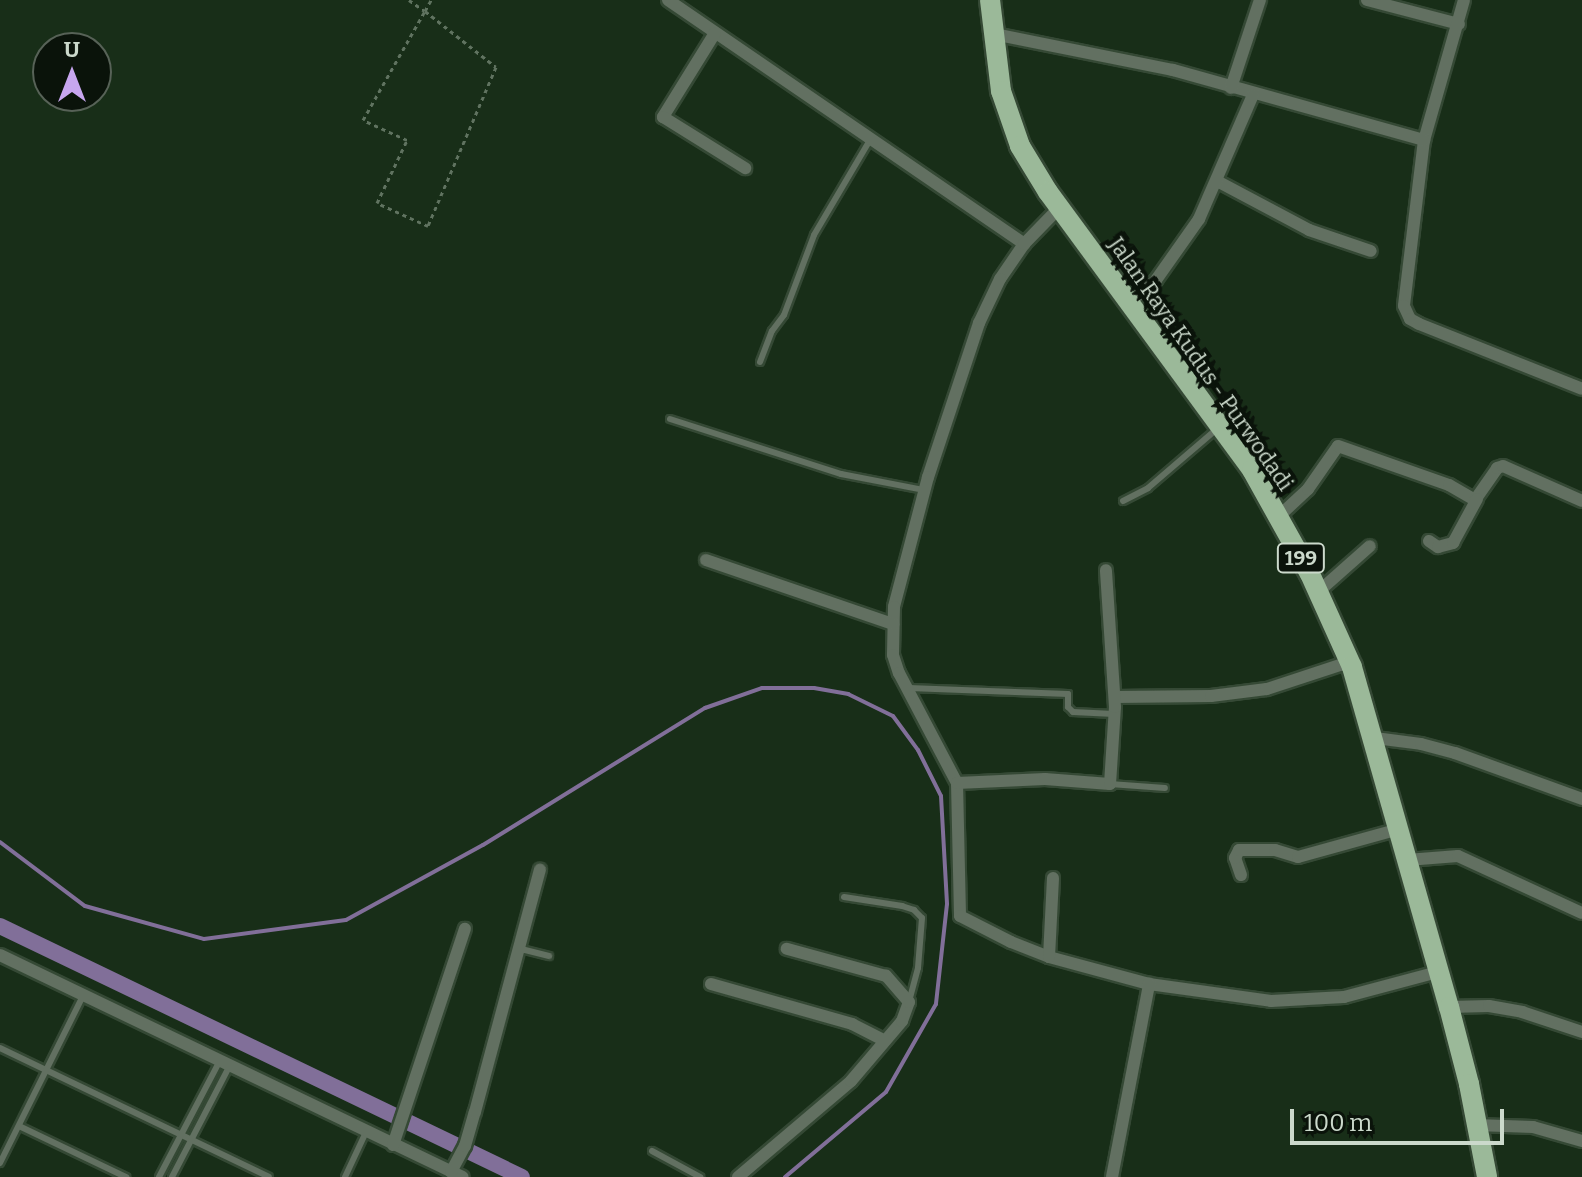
<!DOCTYPE html>
<style>
body{margin:0}
#map{position:relative;width:1582px;height:1177px;overflow:hidden;background:#182e18;font-family:Bitter,serif}
div>[style]{position:absolute}
[style*='--x']{left:calc(var(--x)*1px);top:calc(var(--y)*1px);width:calc(var(--w)*1px);rotate:calc(var(--a)*1deg)}
.stream>*{height:4px;margin:-2px;padding:0 2px;transform-origin:2px;border-radius:2px;background:#816f99}
.canal>*{height:16px;margin:-8px;padding:0 8px;transform-origin:8px;border-radius:8px;background:#816f99}
.path>*{height:3px;margin-top:-1.5px;transform-origin:0;background:repeating-linear-gradient(90deg,#607360 0 4px,transparent 0 8px)}
.roads{filter:drop-shadow(2px 0 #354935) drop-shadow(-2px 0 #354935) drop-shadow(0 2px #354935) drop-shadow(0 -2px #354935)}
.lane>*{height:6px;margin:-3px;padding:0 3px;transform-origin:3px;border-radius:3px;background:#627061}
.street>*{height:12px;margin:-6px;padding:0 6px;transform-origin:6px;border-radius:6px;background:#627061}
.primary>*{height:20px;margin:-10px;padding:0 10px;transform-origin:10px;border-radius:10px;background:#9bb999}
span{translate:-50% -50%;white-space:nowrap;text-align:center;line-height:1.15;-webkit-text-stroke:8px #0a130a;paint-order:stroke}
.shield-label span{padding:2px 6px;background:#0a130a;border:2px solid;border-radius:6px;-webkit-text-stroke-width:0}
.shield-label{font-size:20px;color:#cbd9cb;font-weight:700}
.street-label{font-size:22px;color:#cbd9cb}
.north{position:absolute;left:32px;top:32px;width:80px;height:80px;box-sizing:border-box;background:#0a130a;border:2px solid #576257;border-radius:50%;rotate:0deg;font-size:22px;font-weight:700;line-height:32px;text-align:center;color:#cbd9cb}
.north::after{content:'';display:block;margin:auto;width:28px;height:36px;background:#c7a6ef;clip-path:polygon(50% 0,100% 100%,50% 72%,0 100%)}
.scale{position:absolute;left:1290px;top:1109px;width:214px;height:36px;box-sizing:border-box;border:4px solid #cbd9cb;border-top:0;padding-left:10px;font-size:24px;line-height:28px;white-space:nowrap;color:#cbd9cb;-webkit-text-stroke:6px #0a130a;paint-order:stroke}
</style>
<div id="map">
<div class="stream">
<div style="--x:0;--y:842;--w:106;--a:37"></div>
<div style="--x:85;--y:906;--w:123;--a:15.5"></div>
<div style="--x:204;--y:939;--w:143;--a:-7.6"></div>
<div style="--x:346;--y:920;--w:156;--a:-28.7"></div>
<div style="--x:483;--y:845;--w:261;--a:-31.7"></div>
<div style="--x:705;--y:708;--w:60;--a:-19.3"></div>
<div style="--x:762;--y:688;--w:52;--a:0"></div>
<div style="--x:814;--y:688;--w:35;--a:10"></div>
<div style="--x:848;--y:694;--w:50;--a:26.1"></div>
<div style="--x:893;--y:716;--w:42;--a:53.7"></div>
<div style="--x:918;--y:750;--w:51;--a:63.4"></div>
<div style="--x:941;--y:796;--w:108;--a:86.8"></div>
<div style="--x:947;--y:904;--w:101;--a:96.3"></div>
<div style="--x:936;--y:1004;--w:101;--a:119.6"></div>
<div style="--x:886;--y:1092;--w:132;--a:139.9"></div>
</div>
<div class="canal">
<div style="--x:0;--y:926;--w:579;--a:25.68"></div>
</div>
<div class="path">
<div style="--x:409;--y:0;--w:19;--a:35"></div>
<div style="--x:425;--y:11;--w:90;--a:38.3"></div>
<div style="--x:496;--y:67;--w:173;--a:113.2"></div>
<div style="--x:428;--y:226;--w:56;--a:-155.7"></div>
<div style="--x:377;--y:203;--w:70;--a:-64.5"></div>
<div style="--x:407;--y:140;--w:48;--a:-155.6"></div>
<div style="--x:363;--y:120;--w:125;--a:-60.4"></div>
<div style="--x:425;--y:11;--w:13;--a:-61"></div>
</div>
<div class="roads">
<div class="lane">
<div style="--x:760;--y:362;--w:33;--a:-69"></div>
<div style="--x:772;--y:331;--w:20;--a:-53"></div>
<div style="--x:784;--y:315;--w:85;--a:-69.4"></div>
<div style="--x:814;--y:235;--w:110;--a:-59.5"></div>
<div style="--x:670;--y:419;--w:180;--a:17.8"></div>
<div style="--x:841;--y:474;--w:85;--a:10.9"></div>
<div style="--x:1123;--y:501;--w:28;--a:-27"></div>
<div style="--x:1148;--y:488;--w:92;--a:-40.6"></div>
<div style="--x:909;--y:688;--w:159;--a:2.2"></div>
<div style="--x:1068;--y:694;--w:13;--a:90"></div>
<div style="--x:1068;--y:707;--w:7;--a:45"></div>
<div style="--x:1073;--y:712;--w:41;--a:2.8"></div>
<div style="--x:1110;--y:784;--w:55;--a:4.2"></div>
<div style="--x:844;--y:897;--w:59;--a:8.8"></div>
<div style="--x:902;--y:906;--w:13;--a:18"></div>
<div style="--x:914;--y:910;--w:11;--a:45"></div>
<div style="--x:922;--y:918;--w:50;--a:94.6"></div>
<div style="--x:918;--y:968;--w:35;--a:105"></div>
<div style="--x:521;--y:949;--w:29;--a:14"></div>
<div style="--x:0;--y:1048;--w:298;--a:25.6"></div>
<div style="--x:19;--y:1126;--w:119;--a:25.5"></div>
<div style="--x:652;--y:1151;--w:55;--a:28.4"></div>
<div style="--x:0;--y:1163;--w:184;--a:-63.6"></div>
<div style="--x:159;--y:1177;--w:130;--a:-62.4"></div>
<div style="--x:172;--y:1177;--w:124;--a:-62.6"></div>
<div style="--x:345;--y:1177;--w:50;--a:-65"></div>
</div>
<div class="street">
<div style="--x:668;--y:0;--w:432;--a:34.4"></div>
<div style="--x:1024;--y:244;--w:42;--a:124.4"></div>
<div style="--x:1000;--y:279;--w:49;--a:115.5"></div>
<div style="--x:979;--y:323;--w:162;--a:108.3"></div>
<div style="--x:928;--y:477;--w:134;--a:104.7"></div>
<div style="--x:894;--y:607;--w:48;--a:91.2"></div>
<div style="--x:893;--y:655;--w:19;--a:72"></div>
<div style="--x:899;--y:673;--w:124;--a:62.2"></div>
<div style="--x:957;--y:783;--w:133;--a:88.7"></div>
<div style="--x:960;--y:916;--w:57;--a:27"></div>
<div style="--x:1011;--y:942;--w:41;--a:21.5"></div>
<div style="--x:1049;--y:957;--w:104;--a:15.1"></div>
<div style="--x:1149;--y:984;--w:123;--a:7.9"></div>
<div style="--x:1271;--y:1001;--w:73;--a:-3.1"></div>
<div style="--x:1344;--y:997;--w:97;--a:-14.9"></div>
<div style="--x:1367;--y:0;--w:95;--a:14.6"></div>
<div style="--x:1464;--y:0;--w:146;--a:105.9"></div>
<div style="--x:1424;--y:140;--w:167;--a:96.9"></div>
<div style="--x:1404;--y:306;--w:14;--a:65"></div>
<div style="--x:1410;--y:319;--w:10;--a:29"></div>
<div style="--x:1419;--y:324;--w:175;--a:21.7"></div>
<div style="--x:715;--y:33;--w:99;--a:121.8"></div>
<div style="--x:663;--y:117;--w:97;--a:31.9"></div>
<div style="--x:994;--y:34;--w:183;--a:11.4"></div>
<div style="--x:1173;--y:70;--w:261;--a:15.6"></div>
<div style="--x:1231;--y:88;--w:93;--a:-71.8"></div>
<div style="--x:1217;--y:181;--w:104;--a:28"></div>
<div style="--x:1309;--y:230;--w:65;--a:18.7"></div>
<div style="--x:1024;--y:244;--w:52;--a:-45.8"></div>
<div style="--x:1130;--y:302;--w:34;--a:-40"></div>
<div style="--x:1156;--y:280;--w:75;--a:-54.8"></div>
<div style="--x:1199;--y:219;--w:135;--a:-66.5"></div>
<div style="--x:1278;--y:517;--w:41;--a:-43"></div>
<div style="--x:1308;--y:489;--w:52;--a:-55.1"></div>
<div style="--x:1338;--y:446;--w:118;--a:19.4"></div>
<div style="--x:1449;--y:485;--w:30;--a:30"></div>
<div style="--x:1475;--y:500;--w:39;--a:-55"></div>
<div style="--x:1497;--y:468;--w:6;--a:-18"></div>
<div style="--x:1503;--y:466;--w:86;--a:23.9"></div>
<div style="--x:1429;--y:541;--w:11;--a:34"></div>
<div style="--x:1438;--y:547;--w:16;--a:-15"></div>
<div style="--x:1453;--y:543;--w:50;--a:-61.4"></div>
<div style="--x:706;--y:560;--w:198;--a:18.9"></div>
<div style="--x:1318;--y:592;--w:69;--a:-41.5"></div>
<div style="--x:1115;--y:697;--w:96;--a:-0.6"></div>
<div style="--x:1211;--y:696;--w:56;--a:-7.1"></div>
<div style="--x:1267;--y:689;--w:86;--a:-18.2"></div>
<div style="--x:1375;--y:738;--w:46;--a:7.4"></div>
<div style="--x:1421;--y:744;--w:35;--a:15"></div>
<div style="--x:1455;--y:753;--w:135;--a:19.9"></div>
<div style="--x:957;--y:783;--w:88;--a:-2.6"></div>
<div style="--x:1045;--y:779;--w:65;--a:4.4"></div>
<div style="--x:1110;--y:784;--w:77;--a:-86.3"></div>
<div style="--x:1115;--y:707;--w:137;--a:-93.8"></div>
<div style="--x:1407;--y:860;--w:51;--a:-4.5"></div>
<div style="--x:1458;--y:856;--w:136;--a:24.7"></div>
<div style="--x:1241;--y:875;--w:18;--a:-109"></div>
<div style="--x:1235;--y:858;--w:9;--a:-63"></div>
<div style="--x:1239;--y:850;--w:36;--a:0"></div>
<div style="--x:1275;--y:850;--w:24;--a:17"></div>
<div style="--x:1298;--y:857;--w:105;--a:-15.5"></div>
<div style="--x:0;--y:955;--w:513;--a:25.62"></div>
<div style="--x:1049;--y:957;--w:79;--a:-87.1"></div>
<div style="--x:711;--y:984;--w:147;--a:15.8"></div>
<div style="--x:852;--y:1024;--w:35;--a:27"></div>
<div style="--x:1449;--y:1007;--w:40;--a:-1.4"></div>
<div style="--x:1489;--y:1006;--w:34;--a:10"></div>
<div style="--x:1522;--y:1012;--w:63;--a:18.4"></div>
<div style="--x:1476;--y:1125;--w:57;--a:2"></div>
<div style="--x:1533;--y:1127;--w:51;--a:15.9"></div>
<div style="--x:393;--y:1145;--w:228;--a:-71.6"></div>
<div style="--x:451;--y:1172;--w:30;--a:-62"></div>
<div style="--x:465;--y:1146;--w:35;--a:-74"></div>
<div style="--x:475;--y:1112;--w:251;--a:-75"></div>
<div style="--x:738;--y:1177;--w:148;--a:-40.3"></div>
<div style="--x:851;--y:1081;--w:79;--a:-49.6"></div>
<div style="--x:902;--y:1021;--w:20;--a:-70"></div>
<div style="--x:909;--y:1002;--w:35;--a:-131"></div>
<div style="--x:886;--y:976;--w:103;--a:-164.7"></div>
<div style="--x:1112;--y:1177;--w:197;--a:-79.1"></div>
</div>
<div class="primary">
<div style="--x:990;--y:0;--w:92;--a:83.1"></div>
<div style="--x:1001;--y:91;--w:58;--a:70.9"></div>
<div style="--x:1020;--y:146;--w:54;--a:58.7"></div>
<div style="--x:1048;--y:192;--w:345;--a:53.7"></div>
<div style="--x:1252;--y:470;--w:119;--a:60.9"></div>
<div style="--x:1310;--y:574;--w:102;--a:65.7"></div>
<div style="--x:1352;--y:667;--w:354;--a:74.1"></div>
<div style="--x:1449;--y:1007;--w:80;--a:75.4"></div>
<div style="--x:1469;--y:1084;--w:95;--a:79"></div>
</div>
</div>
<div class="shield-label">
<span style="left:1301px;top:558px">199</span>
</div>
<div class="street-label">
<span style="left:1201px;top:364px;rotate:55deg">Jalan Raya Kudus - Purwodadi</span>
</div>
<div class="north">U</div>
<div class="scale">100 m</div>
</div>
